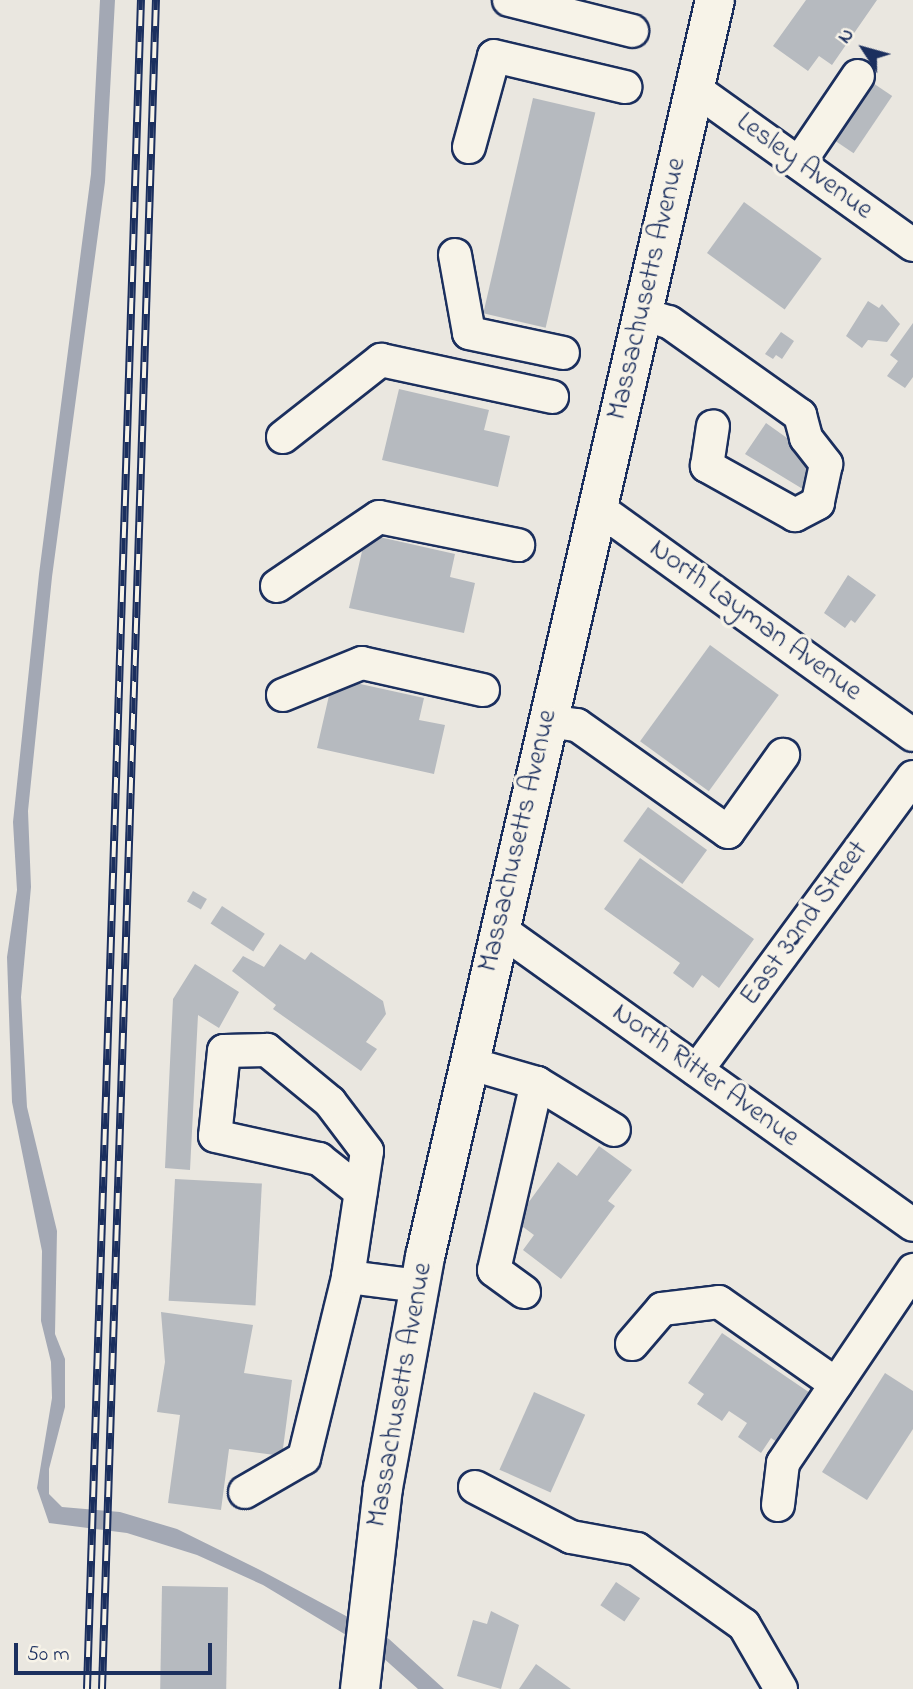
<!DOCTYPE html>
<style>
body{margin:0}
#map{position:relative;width:913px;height:1689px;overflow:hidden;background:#eae7e0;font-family:"Indie Flower",sans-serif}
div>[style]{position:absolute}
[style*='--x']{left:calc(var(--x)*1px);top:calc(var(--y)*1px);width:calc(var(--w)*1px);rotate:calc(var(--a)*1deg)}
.water>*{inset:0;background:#a3a8b4}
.building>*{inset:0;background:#b6babf;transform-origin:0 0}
.roads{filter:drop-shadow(2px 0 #1b2f5e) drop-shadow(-2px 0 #1b2f5e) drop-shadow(0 2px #1b2f5e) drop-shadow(0 -2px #1b2f5e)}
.minor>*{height:32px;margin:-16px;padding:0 16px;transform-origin:16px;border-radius:16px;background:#f7f3e8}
.major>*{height:38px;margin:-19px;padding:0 19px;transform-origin:19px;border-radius:19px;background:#f7f3e8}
.rail>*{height:8px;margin-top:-4px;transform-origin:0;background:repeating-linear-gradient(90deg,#f7f3e8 0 16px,#1b2f5e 0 32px);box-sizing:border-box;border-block:2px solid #1b2f5e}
span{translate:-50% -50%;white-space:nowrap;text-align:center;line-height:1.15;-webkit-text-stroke:7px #f7f3e8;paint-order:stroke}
.street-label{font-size:28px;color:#1b2f5e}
.north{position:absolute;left:829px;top:14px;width:70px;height:70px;-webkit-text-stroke:5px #f7f3e8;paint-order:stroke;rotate:306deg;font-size:19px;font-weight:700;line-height:28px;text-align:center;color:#1b2f5e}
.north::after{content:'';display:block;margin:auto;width:24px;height:32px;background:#1b2f5e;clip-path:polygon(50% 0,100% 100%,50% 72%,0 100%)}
.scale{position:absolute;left:14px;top:1643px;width:198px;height:32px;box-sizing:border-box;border:4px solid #1b2f5e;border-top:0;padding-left:9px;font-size:21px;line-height:24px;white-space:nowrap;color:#1b2f5e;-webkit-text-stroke:5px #f7f3e8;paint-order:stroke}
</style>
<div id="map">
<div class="water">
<div style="clip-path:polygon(100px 0,115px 0,105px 182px,52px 577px,28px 811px,31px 887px,21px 997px,27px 1107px,57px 1231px,55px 1334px,65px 1359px,65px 1407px,49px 1469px,49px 1494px,62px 1507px,120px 1512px,177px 1529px,260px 1570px,389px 1639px,444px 1689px,418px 1689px,381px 1656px,263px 1585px,197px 1555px,127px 1533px,49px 1523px,37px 1488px,52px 1398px,51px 1362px,41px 1321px,42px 1251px,12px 1102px,7px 957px,17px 890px,13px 822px,39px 574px,91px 174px)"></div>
</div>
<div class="building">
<div style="clip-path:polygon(806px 0,877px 0,832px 65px,819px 56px,808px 71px,773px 46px)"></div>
<div style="left:864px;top:77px;width:34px;height:69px;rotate:34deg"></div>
<div style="left:533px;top:98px;width:64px;height:221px;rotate:13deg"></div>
<div style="left:744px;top:202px;width:96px;height:63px;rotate:36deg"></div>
<div style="clip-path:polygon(868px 301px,879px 308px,882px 304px,900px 324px,887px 342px,868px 340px,862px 348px,846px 336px)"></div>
<div style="clip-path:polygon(913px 323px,913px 377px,905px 388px,887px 376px,898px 361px,890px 355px)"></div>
<div style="clip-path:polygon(781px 332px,794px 341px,782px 359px,776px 355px,773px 359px,765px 354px)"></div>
<div style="clip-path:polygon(399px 389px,489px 410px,484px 430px,510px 436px,498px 487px,382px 460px)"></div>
<div style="clip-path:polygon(766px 423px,808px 453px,803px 460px,819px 473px,806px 491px,745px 454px)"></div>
<div style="clip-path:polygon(366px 534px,455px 554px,450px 577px,475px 583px,464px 633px,349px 608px)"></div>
<div style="clip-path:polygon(848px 575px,876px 595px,855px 623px,851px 620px,845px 628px,824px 613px)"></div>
<div style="left:710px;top:645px;width:85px;height:119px;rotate:36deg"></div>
<div style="clip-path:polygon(333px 678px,424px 698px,419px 720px,445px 725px,434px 774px,317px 748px)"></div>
<div style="left:648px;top:807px;width:73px;height:42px;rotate:36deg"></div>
<div style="clip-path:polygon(640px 858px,754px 939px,719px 988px,702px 975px,693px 988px,673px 973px,680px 963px,604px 909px)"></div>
<div style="left:193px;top:891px;width:16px;height:12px;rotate:30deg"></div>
<div style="left:222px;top:906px;width:51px;height:21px;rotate:33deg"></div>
<div style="clip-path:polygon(280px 944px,305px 960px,311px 952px,383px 1001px,386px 1014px,366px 1042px,377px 1049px,361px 1071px,273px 1009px,276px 1005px,232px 971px,243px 956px,264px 967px)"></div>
<div style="clip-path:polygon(195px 964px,239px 992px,219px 1028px,198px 1015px,190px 1170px,165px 1168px,173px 999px)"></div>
<div style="clip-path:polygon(599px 1146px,632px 1170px,608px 1201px,615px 1206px,561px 1279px,523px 1250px,534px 1235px,515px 1221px,558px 1162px,577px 1176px)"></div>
<div style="left:175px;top:1179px;width:87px;height:122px;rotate:3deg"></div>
<div style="clip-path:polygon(161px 1312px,253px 1325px,244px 1373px,292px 1380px,282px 1456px,229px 1449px,221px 1510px,168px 1503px,180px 1415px,157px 1412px,165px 1362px)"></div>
<div style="clip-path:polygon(722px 1333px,813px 1395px,780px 1444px,771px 1438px,761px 1453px,738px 1437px,747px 1423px,729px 1411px,722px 1421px,697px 1404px,704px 1394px,688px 1383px)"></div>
<div style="clip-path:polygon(885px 1373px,913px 1391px,913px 1429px,867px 1500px,822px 1472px)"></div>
<div style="left:534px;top:1392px;width:56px;height:85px;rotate:24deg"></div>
<div style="left:616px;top:1582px;width:29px;height:28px;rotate:34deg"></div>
<div style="left:162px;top:1586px;width:66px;height:103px;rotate:1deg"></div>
<div style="clip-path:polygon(491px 1611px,519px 1625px,501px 1689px,457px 1676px,473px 1620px,487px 1624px)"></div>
<div style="clip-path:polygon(536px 1664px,571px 1689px,519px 1689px)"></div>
</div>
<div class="roads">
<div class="minor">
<div style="--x:509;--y:0;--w:127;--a:14.1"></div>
<div style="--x:695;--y:89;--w:268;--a:35.6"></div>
<div style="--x:469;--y:147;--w:94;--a:-74.6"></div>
<div style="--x:494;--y:56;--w:135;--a:13.3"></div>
<div style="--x:799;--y:163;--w:105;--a:-55.9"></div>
<div style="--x:455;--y:255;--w:79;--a:79.8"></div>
<div style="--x:469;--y:333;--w:96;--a:12"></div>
<div style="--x:642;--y:314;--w:28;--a:17"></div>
<div style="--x:669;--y:322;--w:161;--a:35.4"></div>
<div style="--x:800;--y:415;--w:24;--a:75"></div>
<div style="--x:806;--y:438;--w:33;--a:52"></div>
<div style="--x:826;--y:464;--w:40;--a:102"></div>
<div style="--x:818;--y:503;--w:26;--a:152"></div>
<div style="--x:795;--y:515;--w:101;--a:-150.9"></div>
<div style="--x:707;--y:466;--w:40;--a:-81.5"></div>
<div style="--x:283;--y:437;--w:125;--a:-38.2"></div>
<div style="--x:381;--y:360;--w:175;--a:12.2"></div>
<div style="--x:598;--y:508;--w:388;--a:35.8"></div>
<div style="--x:277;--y:586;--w:123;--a:-34.1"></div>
<div style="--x:379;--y:517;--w:142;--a:11.4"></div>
<div style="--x:283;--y:695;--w:85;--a:-22.1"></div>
<div style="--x:362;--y:663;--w:124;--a:12.6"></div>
<div style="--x:547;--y:721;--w:30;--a:8"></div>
<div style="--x:577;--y:725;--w:185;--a:35.3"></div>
<div style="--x:728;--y:832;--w:95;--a:-54.5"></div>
<div style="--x:498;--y:928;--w:510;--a:35.59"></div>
<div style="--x:468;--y:1063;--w:72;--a:16.2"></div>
<div style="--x:537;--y:1083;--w:90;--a:31.4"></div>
<div style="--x:697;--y:1070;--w:364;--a:-53.6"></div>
<div style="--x:348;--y:1277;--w:127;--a:-81.4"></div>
<div style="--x:367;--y:1151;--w:61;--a:-127.1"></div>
<div style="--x:330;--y:1102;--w:82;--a:-140.5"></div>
<div style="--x:267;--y:1050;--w:43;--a:178.7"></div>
<div style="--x:224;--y:1051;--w:85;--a:96"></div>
<div style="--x:215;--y:1136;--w:107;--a:12.5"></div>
<div style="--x:319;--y:1159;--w:53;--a:38.2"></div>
<div style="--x:524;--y:1292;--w:37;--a:-144"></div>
<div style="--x:494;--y:1270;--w:192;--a:-77.1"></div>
<div style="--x:632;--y:1344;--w:46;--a:-49.4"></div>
<div style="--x:662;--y:1309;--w:57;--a:-7"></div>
<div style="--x:719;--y:1302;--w:143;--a:35"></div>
<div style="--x:475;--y:1487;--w:108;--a:27.5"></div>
<div style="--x:571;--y:1537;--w:67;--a:10.3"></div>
<div style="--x:637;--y:1549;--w:131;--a:35.4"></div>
<div style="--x:744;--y:1625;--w:74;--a:60"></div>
<div style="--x:245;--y:1492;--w:68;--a:-30"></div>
<div style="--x:304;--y:1458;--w:186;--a:-76.3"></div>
<div style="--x:348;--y:1277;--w:72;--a:7.2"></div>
<div style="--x:778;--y:1505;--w:42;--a:-83.2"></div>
<div style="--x:783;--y:1463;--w:233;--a:-56"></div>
</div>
<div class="major">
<div style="--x:360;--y:1689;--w:202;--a:-83.5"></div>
<div style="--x:383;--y:1488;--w:235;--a:-79.7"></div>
<div style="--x:425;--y:1257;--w:1290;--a:-77.01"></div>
</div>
</div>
<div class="rail">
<div style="--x:87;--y:1689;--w:1690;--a:-88.17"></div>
<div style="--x:102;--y:1689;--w:1690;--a:-88.17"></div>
</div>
<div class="street-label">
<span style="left:804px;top:167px;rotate:36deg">Lesley Avenue</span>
<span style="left:648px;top:289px;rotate:-77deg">Massachusetts Avenue</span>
<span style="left:755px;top:621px;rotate:36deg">North Layman Avenue</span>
<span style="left:519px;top:841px;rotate:-77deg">Massachusetts Avenue</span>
<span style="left:805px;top:924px;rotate:-54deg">East 32nd Street</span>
<span style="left:705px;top:1076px;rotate:36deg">North Ritter Avenue</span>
<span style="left:401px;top:1395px;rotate:-80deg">Massachusetts Avenue</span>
</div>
<div class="north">N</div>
<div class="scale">50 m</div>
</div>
